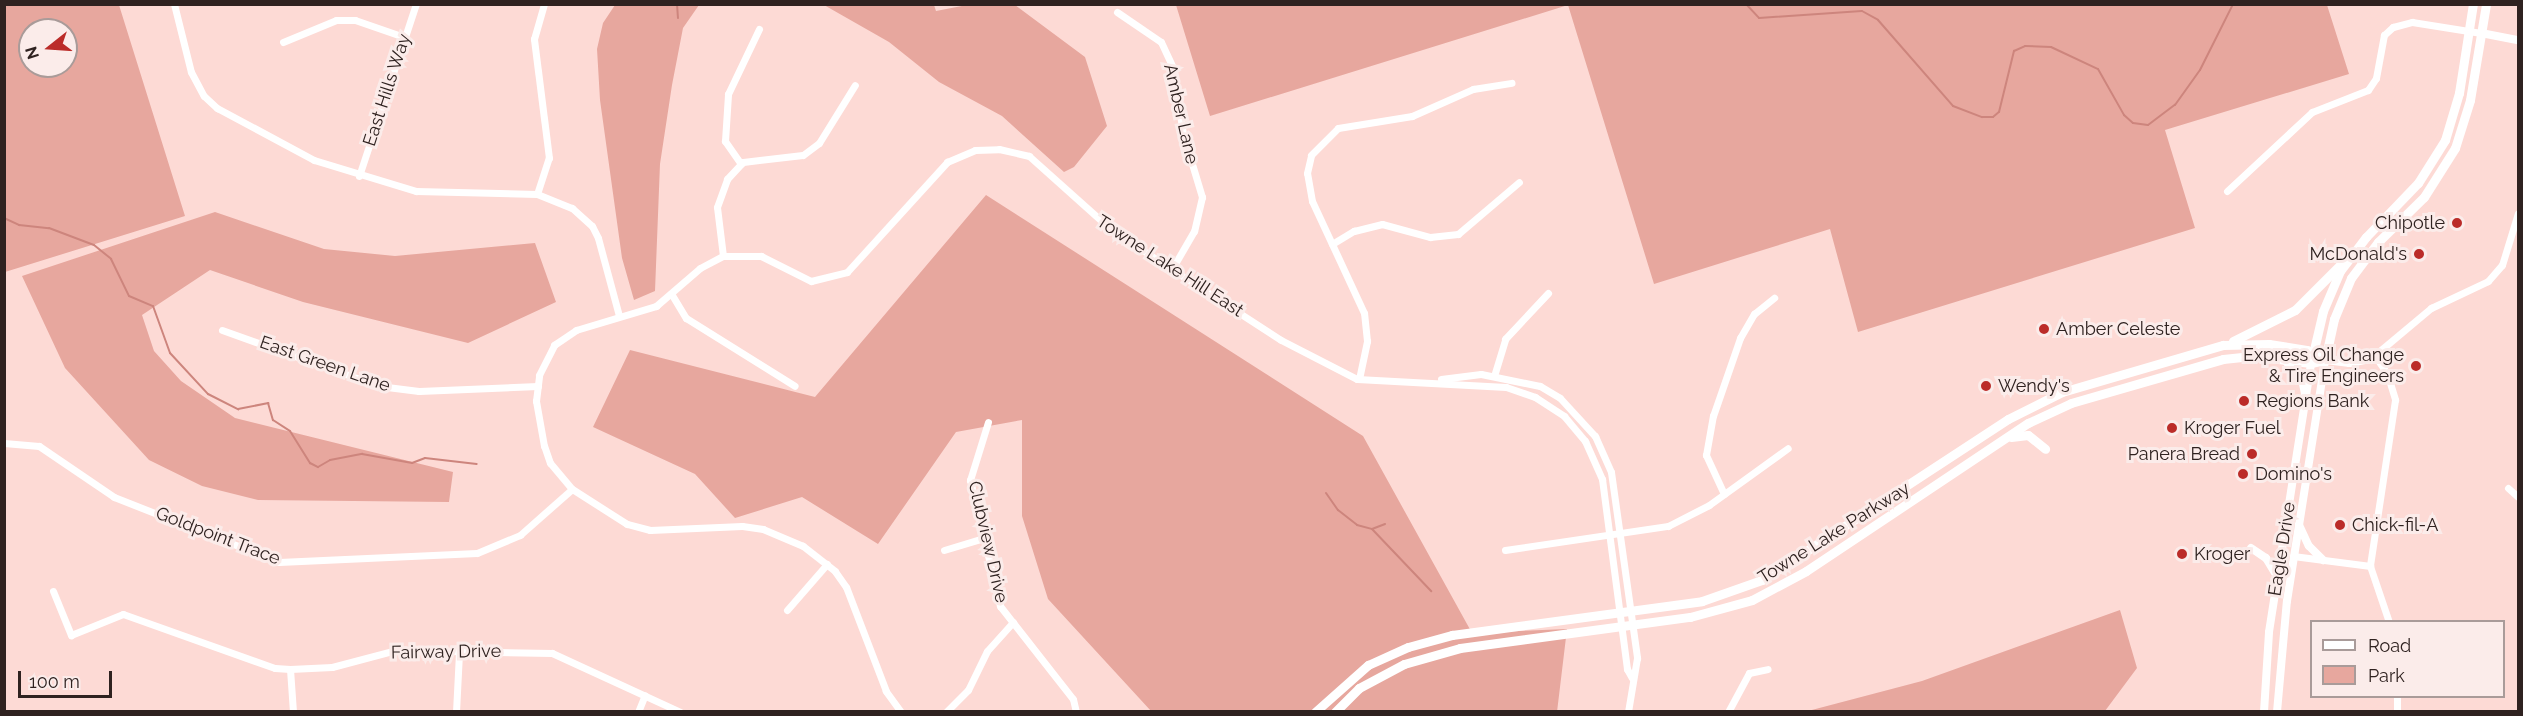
<!DOCTYPE html>
<style>
body{margin:0}
#map{position:relative;width:2523px;height:716px;overflow:hidden;background:#fddad5;font-family:Raleway,sans-serif}
div>[style]{position:absolute}
[style*='--x']{left:calc(var(--x)*1px);top:calc(var(--y)*1px);width:calc(var(--w)*1px);rotate:calc(var(--a)*1deg)}
.green>*{inset:0;background:#e7a79e}
.stream>*{height:2px;margin:-1px;padding:0 1px;transform-origin:1px;border-radius:1px;background:#cd857d}
.minor>*{height:7px;margin:-3.5px;padding:0 3.5px;transform-origin:3.5px;border-radius:3.5px;background:#fff}
.tertiary>*{height:8px;margin:-4px;padding:0 4px;transform-origin:4px;border-radius:4px;background:#fff}
.secondary>*{height:9px;margin:-4.5px;padding:0 4.5px;transform-origin:4.5px;border-radius:4.5px;background:#fff}
.dots>*{width:16px;height:16px;translate:-50% -50%;box-sizing:border-box;border:3px solid #fbecea;border-radius:50%}
span{translate:-50% -50%;white-space:nowrap;text-align:center;line-height:1.15;-webkit-text-stroke:6px #fbecea;paint-order:stroke}
.street-label{font-size:18px;color:#2f2220}
.poi-label{font-size:18px;color:#2f2220}
.right{translate:-100% -50%;text-align:right}
.left{translate:0 -50%;text-align:left}
.frame{position:absolute;inset:0;border:6px solid #2f2220;pointer-events:none}
.legend{position:absolute;left:2310px;top:620px;width:195px;height:78px;box-sizing:border-box;background:#fbecea;border:2px solid #a99b99;margin:0;padding:8px 10px;list-style:none;font-size:18px;color:#2f2220}
.legend li{display:flex;align-items:center;gap:12px;height:30px}
.legend b{width:30px;border:2px solid #a99b99}
.north{position:absolute;left:18px;top:18px;width:60px;height:60px;box-sizing:border-box;background:#fbecea;border:2px solid #a99b99;border-radius:50%;rotate:253deg;font-size:16px;font-weight:700;line-height:24px;text-align:center;color:#2f2220}
.north::after{content:'';display:block;margin:auto;width:21px;height:27px;background:#bb2c29;clip-path:polygon(50% 0,100% 100%,50% 72%,0 100%)}
.scale{position:absolute;left:18px;top:671px;width:94px;height:27px;box-sizing:border-box;border:3px solid #2f2220;border-top:0;padding-left:8px;font-size:18px;line-height:21px;white-space:nowrap;color:#2f2220;-webkit-text-stroke:4px #fbecea;paint-order:stroke}
</style>
<div id="map">
<div class="green">
<div style="clip-path:polygon(evenodd,4px 5px,119px 5px,185px 216px,5px 272px,4px 5px,30px 30px,66px 30px,66px 66px,30px 66px,30px 30px)"></div>
<div style="clip-path:polygon(615px 5px,699px 5px,683px 28px,672px 85px,660px 164px,655px 291px,634px 300px,622px 258px,600px 100px,597px 49px,603px 23px)"></div>
<div style="clip-path:polygon(824px 5px,934px 5px,936px 11px,967px 5px,1015px 5px,1085px 57px,1107px 126px,1074px 167px,1064px 172px,1002px 116px,939px 82px,889px 42px)"></div>
<div style="clip-path:polygon(1176px 5px,2327px 5px,2349px 74px,2165px 130px,2195px 228px,1858px 332px,1830px 229px,1654px 284px,1568px 5px,1210px 116px)"></div>
<div style="clip-path:polygon(986px 195px,1363px 436px,1472px 633px,1567px 629px,1557px 712px,1151px 711px,1048px 599px,1022px 516px,1022px 420px,956px 432px,878px 544px,802px 497px,735px 518px,695px 474px,593px 427px,630px 350px,815px 397px)"></div>
<div style="clip-path:polygon(215px 212px,324px 249px,395px 256px,535px 243px,556px 302px,468px 343px,303px 302px,210px 270px,142px 315px,154px 351px,181px 381px,235px 418px,453px 472px,449px 502px,258px 500px,202px 486px,149px 460px,65px 368px,22px 276px)"></div>
<div style="clip-path:polygon(2120px 610px,2137px 668px,2105px 711px,1808px 711px,1922px 681px)"></div>
</div>
<div class="stream">
<div style="--x:677;--y:4;--w:14;--a:86"></div>
<div style="--x:1746;--y:4;--w:19;--a:47"></div>
<div style="--x:1759;--y:18;--w:103;--a:-3.9"></div>
<div style="--x:1862;--y:11;--w:18;--a:29"></div>
<div style="--x:1878;--y:20;--w:114;--a:48.9"></div>
<div style="--x:1953;--y:106;--w:31;--a:21"></div>
<div style="--x:1982;--y:117;--w:11;--a:0"></div>
<div style="--x:1993;--y:117;--w:8;--a:-40"></div>
<div style="--x:1999;--y:112;--w:63;--a:-76.2"></div>
<div style="--x:2014;--y:51;--w:12;--a:-24"></div>
<div style="--x:2025;--y:46;--w:26;--a:2"></div>
<div style="--x:2051;--y:47;--w:52;--a:25.1"></div>
<div style="--x:2098;--y:69;--w:53;--a:60.5"></div>
<div style="--x:2124;--y:115;--w:12;--a:42"></div>
<div style="--x:2133;--y:123;--w:15;--a:8"></div>
<div style="--x:2148;--y:125;--w:34;--a:-37"></div>
<div style="--x:2175;--y:105;--w:43;--a:-54.5"></div>
<div style="--x:2200;--y:70;--w:74;--a:-63.4"></div>
<div style="--x:4;--y:218;--w:17;--a:25"></div>
<div style="--x:19;--y:225;--w:30;--a:6"></div>
<div style="--x:49;--y:228;--w:48;--a:20.7"></div>
<div style="--x:94;--y:245;--w:22;--a:39"></div>
<div style="--x:111;--y:259;--w:41;--a:64.1"></div>
<div style="--x:129;--y:296;--w:26;--a:23"></div>
<div style="--x:153;--y:306;--w:50;--a:70.1"></div>
<div style="--x:170;--y:353;--w:56;--a:47.2"></div>
<div style="--x:208;--y:394;--w:34;--a:27"></div>
<div style="--x:238;--y:409;--w:31;--a:-11"></div>
<div style="--x:268;--y:403;--w:18;--a:74"></div>
<div style="--x:273;--y:420;--w:20;--a:33"></div>
<div style="--x:290;--y:431;--w:38;--a:58"></div>
<div style="--x:310;--y:463;--w:9;--a:27"></div>
<div style="--x:318;--y:467;--w:14;--a:-30"></div>
<div style="--x:330;--y:460;--w:33;--a:-11"></div>
<div style="--x:362;--y:454;--w:51;--a:10.2"></div>
<div style="--x:412;--y:463;--w:14;--a:-21"></div>
<div style="--x:425;--y:458;--w:52;--a:6.6"></div>
<div style="--x:1326;--y:493;--w:21;--a:55"></div>
<div style="--x:1338;--y:510;--w:24;--a:38"></div>
<div style="--x:1357;--y:525;--w:16;--a:15"></div>
<div style="--x:1372;--y:529;--w:14;--a:-21"></div>
<div style="--x:1372;--y:529;--w:86;--a:46.4"></div>
</div>
<div class="minor">
<div style="--x:174;--y:4;--w:70;--a:76"></div>
<div style="--x:191;--y:72;--w:27;--a:62"></div>
<div style="--x:204;--y:96;--w:18;--a:43"></div>
<div style="--x:217;--y:108;--w:110;--a:28.2"></div>
<div style="--x:314;--y:160;--w:107;--a:16.9"></div>
<div style="--x:416;--y:191;--w:121;--a:1.4"></div>
<div style="--x:537;--y:194;--w:38;--a:22"></div>
<div style="--x:572;--y:208;--w:27;--a:42"></div>
<div style="--x:592;--y:226;--w:13;--a:63"></div>
<div style="--x:598;--y:238;--w:81;--a:74.9"></div>
<div style="--x:1117;--y:12;--w:53;--a:34.3"></div>
<div style="--x:1161;--y:42;--w:29;--a:65"></div>
<div style="--x:1173;--y:68;--w:67;--a:81.4"></div>
<div style="--x:1183;--y:134;--w:66;--a:73.2"></div>
<div style="--x:1202;--y:197;--w:35;--a:103"></div>
<div style="--x:1194;--y:231;--w:44;--a:120.1"></div>
<div style="--x:283;--y:42;--w:57;--a:-22.5"></div>
<div style="--x:336;--y:20;--w:19;--a:0"></div>
<div style="--x:355;--y:20;--w:52;--a:19.1"></div>
<div style="--x:741;--y:164;--w:28;--a:-125"></div>
<div style="--x:725;--y:141;--w:47;--a:-86.3"></div>
<div style="--x:728;--y:94;--w:72;--a:-64.5"></div>
<div style="--x:359;--y:176;--w:181;--a:-71.7"></div>
<div style="--x:2227;--y:191;--w:116;--a:-42.9"></div>
<div style="--x:2312;--y:112;--w:60;--a:-21.4"></div>
<div style="--x:2368;--y:90;--w:14;--a:-56"></div>
<div style="--x:2376;--y:78;--w:44;--a:-79.5"></div>
<div style="--x:2384;--y:35;--w:12;--a:-42"></div>
<div style="--x:2393;--y:27;--w:20;--a:-15"></div>
<div style="--x:2412;--y:22;--w:70;--a:9.1"></div>
<div style="--x:537;--y:194;--w:38;--a:-72"></div>
<div style="--x:549;--y:158;--w:120;--a:-97.2"></div>
<div style="--x:534;--y:39;--w:36;--a:-74"></div>
<div style="--x:1332;--y:244;--w:26;--a:-31"></div>
<div style="--x:1354;--y:231;--w:29;--a:-14"></div>
<div style="--x:1382;--y:224;--w:50;--a:15.2"></div>
<div style="--x:1430;--y:237;--w:28;--a:-6"></div>
<div style="--x:1458;--y:234;--w:80;--a:-40.4"></div>
<div style="--x:723;--y:256;--w:49;--a:-97"></div>
<div style="--x:717;--y:207;--w:30;--a:-70"></div>
<div style="--x:727;--y:179;--w:23;--a:-47"></div>
<div style="--x:743;--y:162;--w:60;--a:-6.7"></div>
<div style="--x:803;--y:155;--w:20;--a:-37"></div>
<div style="--x:819;--y:143;--w:68;--a:-58.2"></div>
<div style="--x:672;--y:295;--w:27;--a:59"></div>
<div style="--x:686;--y:318;--w:128;--a:32"></div>
<div style="--x:222;--y:330;--w:167;--a:19.6"></div>
<div style="--x:379;--y:386;--w:40;--a:7.1"></div>
<div style="--x:419;--y:391;--w:119;--a:-2.4"></div>
<div style="--x:2375;--y:356;--w:21;--a:55"></div>
<div style="--x:2387;--y:373;--w:28;--a:73"></div>
<div style="--x:2395;--y:400;--w:168;--a:98.6"></div>
<div style="--x:2370;--y:566;--w:59;--a:71.3"></div>
<div style="--x:2325;--y:360;--w:24;--a:7"></div>
<div style="--x:2349;--y:363;--w:21;--a:-11"></div>
<div style="--x:2370;--y:359;--w:80;--a:-39.9"></div>
<div style="--x:2431;--y:308;--w:63;--a:-25.3"></div>
<div style="--x:2488;--y:281;--w:21;--a:-49"></div>
<div style="--x:2502;--y:265;--w:54;--a:-72.9"></div>
<div style="--x:1494;--y:376;--w:39;--a:-73"></div>
<div style="--x:1505;--y:339;--w:63;--a:-46.9"></div>
<div style="--x:1359;--y:379;--w:39;--a:-78"></div>
<div style="--x:1367;--y:341;--w:28;--a:-96"></div>
<div style="--x:1364;--y:313;--w:123;--a:-114.9"></div>
<div style="--x:1312;--y:201;--w:28;--a:-100"></div>
<div style="--x:1307;--y:173;--w:18;--a:-77"></div>
<div style="--x:1311;--y:155;--w:38;--a:-45"></div>
<div style="--x:1338;--y:128;--w:75;--a:-9.2"></div>
<div style="--x:1412;--y:116;--w:67;--a:-23.9"></div>
<div style="--x:1473;--y:89;--w:39;--a:-9"></div>
<div style="--x:1441;--y:379;--w:40;--a:-7.1"></div>
<div style="--x:1481;--y:374;--w:60;--a:11.5"></div>
<div style="--x:1540;--y:386;--w:23;--a:31"></div>
<div style="--x:1560;--y:398;--w:52;--a:47.4"></div>
<div style="--x:1595;--y:436;--w:39;--a:66"></div>
<div style="--x:1611;--y:472;--w:188;--a:82"></div>
<div style="--x:1637;--y:658;--w:55;--a:99.5"></div>
<div style="--x:988;--y:422;--w:61;--a:107.2"></div>
<div style="--x:970;--y:480;--w:130;--a:76.6"></div>
<div style="--x:1000;--y:606;--w:118;--a:51.9"></div>
<div style="--x:1073;--y:699;--w:13;--a:77"></div>
<div style="--x:4;--y:443;--w:35;--a:5"></div>
<div style="--x:39;--y:446;--w:91;--a:34.2"></div>
<div style="--x:114;--y:497;--w:177;--a:21.5"></div>
<div style="--x:279;--y:562;--w:198;--a:-2.6"></div>
<div style="--x:477;--y:553;--w:47;--a:-22.7"></div>
<div style="--x:520;--y:535;--w:69;--a:-41.5"></div>
<div style="--x:2508;--y:488;--w:13;--a:42"></div>
<div style="--x:1724;--y:494;--w:43;--a:-114.8"></div>
<div style="--x:1706;--y:455;--w:40;--a:-80"></div>
<div style="--x:1713;--y:416;--w:83;--a:-70.9"></div>
<div style="--x:1740;--y:338;--w:28;--a:-60"></div>
<div style="--x:1754;--y:314;--w:26;--a:-39"></div>
<div style="--x:944;--y:550;--w:42;--a:-16.7"></div>
<div style="--x:1505;--y:550;--w:165;--a:-8.4"></div>
<div style="--x:1668;--y:526;--w:46;--a:-27.1"></div>
<div style="--x:1709;--y:505;--w:97;--a:-35.8"></div>
<div style="--x:2293;--y:556;--w:78;--a:7.4"></div>
<div style="--x:53;--y:591;--w:48;--a:67.8"></div>
<div style="--x:71;--y:635;--w:56;--a:-22"></div>
<div style="--x:123;--y:614;--w:161;--a:19.6"></div>
<div style="--x:275;--y:668;--w:15;--a:4"></div>
<div style="--x:290;--y:669;--w:42;--a:-2.7"></div>
<div style="--x:332;--y:667;--w:66;--a:-14.9"></div>
<div style="--x:396;--y:650;--w:156;--a:1.1"></div>
<div style="--x:552;--y:653;--w:141;--a:24.7"></div>
<div style="--x:787;--y:610;--w:61;--a:-49"></div>
<div style="--x:290;--y:669;--w:43;--a:86"></div>
<div style="--x:456;--y:712;--w:59;--a:-87.1"></div>
<div style="--x:638;--y:712;--w:18;--a:-68"></div>
<div style="--x:901;--y:712;--w:26;--a:-126"></div>
<div style="--x:886;--y:691;--w:111;--a:-111"></div>
<div style="--x:846;--y:587;--w:19;--a:-125"></div>
<div style="--x:835;--y:571;--w:41;--a:-142"></div>
<div style="--x:803;--y:546;--w:43;--a:-157"></div>
<div style="--x:763;--y:529;--w:21;--a:-172"></div>
<div style="--x:742;--y:526;--w:92;--a:177.5"></div>
<div style="--x:650;--y:530;--w:24;--a:-165"></div>
<div style="--x:627;--y:524;--w:65;--a:-147.5"></div>
<div style="--x:572;--y:489;--w:34;--a:-130"></div>
<div style="--x:550;--y:463;--w:18;--a:-109"></div>
<div style="--x:544;--y:446;--w:46;--a:-100.1"></div>
<div style="--x:536;--y:401;--w:26;--a:-83"></div>
<div style="--x:539;--y:375;--w:34;--a:-63"></div>
<div style="--x:554;--y:345;--w:27;--a:-34"></div>
<div style="--x:576;--y:330;--w:84;--a:-16.7"></div>
<div style="--x:656;--y:306;--w:58;--a:-40.8"></div>
<div style="--x:700;--y:268;--w:26;--a:-28"></div>
<div style="--x:723;--y:256;--w:38;--a:0"></div>
<div style="--x:761;--y:256;--w:56;--a:26.6"></div>
<div style="--x:811;--y:281;--w:37;--a:-14"></div>
<div style="--x:847;--y:272;--w:149;--a:-47.7"></div>
<div style="--x:947;--y:162;--w:30;--a:-23"></div>
<div style="--x:975;--y:150;--w:24;--a:-2"></div>
<div style="--x:999;--y:149;--w:31;--a:13"></div>
<div style="--x:1029;--y:156;--w:113;--a:41.8"></div>
<div style="--x:1113;--y:231;--w:200;--a:33"></div>
<div style="--x:1281;--y:340;--w:85;--a:27.2"></div>
<div style="--x:1357;--y:379;--w:149;--a:3.1"></div>
<div style="--x:1506;--y:387;--w:31;--a:19"></div>
<div style="--x:1535;--y:397;--w:35;--a:33"></div>
<div style="--x:1564;--y:416;--w:33;--a:50"></div>
<div style="--x:1585;--y:441;--w:42;--a:65.9"></div>
<div style="--x:1602;--y:479;--w:192;--a:82.5"></div>
<div style="--x:1627;--y:669;--w:10;--a:61"></div>
<div style="--x:946;--y:712;--w:31;--a:-45"></div>
<div style="--x:968;--y:690;--w:43;--a:-64"></div>
<div style="--x:987;--y:651;--w:39;--a:-48"></div>
<div style="--x:1728;--y:712;--w:44;--a:-61.7"></div>
<div style="--x:1749;--y:673;--w:19;--a:-12"></div>
<div style="--x:2397;--y:712;--w:16;--a:-90"></div>
</div>
<div class="tertiary">
<div style="--x:2481;--y:33;--w:38;--a:11"></div>
<div style="--x:2299;--y:525;--w:23;--a:65"></div>
<div style="--x:2309;--y:546;--w:20;--a:45"></div>
<div style="--x:2251;--y:548;--w:18;--a:34"></div>
<div style="--x:2266;--y:558;--w:23;--a:59"></div>
<div style="--x:2264;--y:712;--w:80;--a:-86.4"></div>
<div style="--x:2269;--y:632;--w:272;--a:-81.1"></div>
<div style="--x:2277;--y:712;--w:111;--a:-84.9"></div>
<div style="--x:2287;--y:601;--w:244;--a:-81"></div>
</div>
<div class="secondary">
<div style="--x:2233;--y:341;--w:69;--a:-26.6"></div>
<div style="--x:2295;--y:310;--w:64;--a:-45"></div>
<div style="--x:2312;--y:358;--w:48;--a:-76.8"></div>
<div style="--x:2323;--y:311;--w:43;--a:-67"></div>
<div style="--x:2340;--y:271;--w:43;--a:-52.6"></div>
<div style="--x:2366;--y:237;--w:75;--a:-46.1"></div>
<div style="--x:2418;--y:183;--w:51;--a:-57.9"></div>
<div style="--x:2445;--y:140;--w:49;--a:-73.4"></div>
<div style="--x:2459;--y:93;--w:90;--a:-81.1"></div>
<div style="--x:2325;--y:360;--w:42;--a:-77.6"></div>
<div style="--x:2334;--y:319;--w:44;--a:-67.5"></div>
<div style="--x:2351;--y:278;--w:45;--a:-53.1"></div>
<div style="--x:2378;--y:242;--w:64;--a:-44.4"></div>
<div style="--x:2424;--y:197;--w:58;--a:-57.7"></div>
<div style="--x:2455;--y:148;--w:50;--a:-72.6"></div>
<div style="--x:2470;--y:100;--w:97;--a:-80.5"></div>
<div style="--x:2287;--y:362;--w:18;--a:41"></div>
<div style="--x:2301;--y:374;--w:25;--a:78"></div>
<div style="--x:2011;--y:437;--w:17;--a:-7"></div>
<div style="--x:2028;--y:435;--w:22;--a:39"></div>
<div style="--x:1315;--y:712;--w:71;--a:-41.6"></div>
<div style="--x:1368;--y:665;--w:44;--a:-24.2"></div>
<div style="--x:1408;--y:647;--w:46;--a:-15.3"></div>
<div style="--x:1452;--y:635;--w:252;--a:-7.7"></div>
<div style="--x:1702;--y:601;--w:64;--a:-19.3"></div>
<div style="--x:1762;--y:580;--w:294;--a:-33.2"></div>
<div style="--x:2008;--y:419;--w:60;--a:-26.6"></div>
<div style="--x:2062;--y:392;--w:168;--a:-16.3"></div>
<div style="--x:2223;--y:345;--w:46;--a:-1.2"></div>
<div style="--x:2269;--y:344;--w:38;--a:9"></div>
<div style="--x:2307;--y:350;--w:21;--a:29"></div>
<div style="--x:1335;--y:712;--w:34;--a:-45"></div>
<div style="--x:1359;--y:688;--w:51;--a:-28.1"></div>
<div style="--x:1404;--y:664;--w:58;--a:-15.9"></div>
<div style="--x:1460;--y:648;--w:232;--a:-7.7"></div>
<div style="--x:1690;--y:617;--w:64;--a:-15.3"></div>
<div style="--x:1752;--y:600;--w:61;--a:-28.2"></div>
<div style="--x:1806;--y:571;--w:267;--a:-33.7"></div>
<div style="--x:2028;--y:423;--w:47;--a:-24.9"></div>
<div style="--x:2071;--y:403;--w:158;--a:-16.1"></div>
<div style="--x:2223;--y:359;--w:31;--a:-6"></div>
<div style="--x:2254;--y:356;--w:57;--a:7"></div>
<div style="--x:2311;--y:363;--w:14;--a:-12"></div>
</div>
<div class="dots">
<div style="left:2457px;top:223px;background:#bb2c29"></div>
<div style="left:2419px;top:254px;background:#bb2c29"></div>
<div style="left:2044px;top:329px;background:#bb2c29"></div>
<div style="left:2416px;top:366px;background:#bb2c29"></div>
<div style="left:1986px;top:386px;background:#bb2c29"></div>
<div style="left:2244px;top:401px;background:#bb2c29"></div>
<div style="left:2172px;top:428px;background:#bb2c29"></div>
<div style="left:2252px;top:454px;background:#bb2c29"></div>
<div style="left:2243px;top:474px;background:#bb2c29"></div>
<div style="left:2340px;top:525px;background:#bb2c29"></div>
<div style="left:2182px;top:554px;background:#bb2c29"></div>
</div>
<div class="street-label">
<span style="left:387px;top:90px;rotate:-72deg">East Hills Way</span>
<span style="left:1181px;top:114px;rotate:77deg">Amber Lane</span>
<span style="left:1170px;top:266px;rotate:33deg">Towne Lake Hill East</span>
<span style="left:325px;top:364px;rotate:19deg">East Green Lane</span>
<span style="left:1834px;top:533px;rotate:-32deg">Towne Lake Parkway</span>
<span style="left:218px;top:536px;rotate:21deg">Goldpoint Trace</span>
<span style="left:988px;top:542px;rotate:77deg">Clubview Drive</span>
<span style="left:2282px;top:549px;rotate:-81deg">Eagle Drive</span>
<span style="left:446px;top:652px;rotate:-1deg">Fairway Drive</span>
</div>
<div class="poi-label">
<span class="right" style="left:2445px;top:223px">Chipotle</span>
<span class="right" style="left:2407px;top:254px">McDonald's</span>
<span class="left" style="left:2056px;top:329px">Amber Celeste</span>
<span class="right" style="left:2404px;top:366px">Express Oil Change<br>&amp; Tire Engineers</span>
<span class="left" style="left:1998px;top:386px">Wendy's</span>
<span class="left" style="left:2256px;top:401px">Regions Bank</span>
<span class="left" style="left:2184px;top:428px">Kroger Fuel</span>
<span class="right" style="left:2240px;top:454px">Panera Bread</span>
<span class="left" style="left:2255px;top:474px">Domino's</span>
<span class="left" style="left:2352px;top:525px">Chick-fil-A</span>
<span class="left" style="left:2194px;top:554px">Kroger</span>
</div>
<div class="frame"></div>
<ul class="legend">
<li><b style="height:8px;background:#fff"></b>Road</li>
<li><b style="height:16px;background:#e7a79e"></b>Park</li>
</ul>
<div class="north">N</div>
<div class="scale">100 m</div>
</div>
